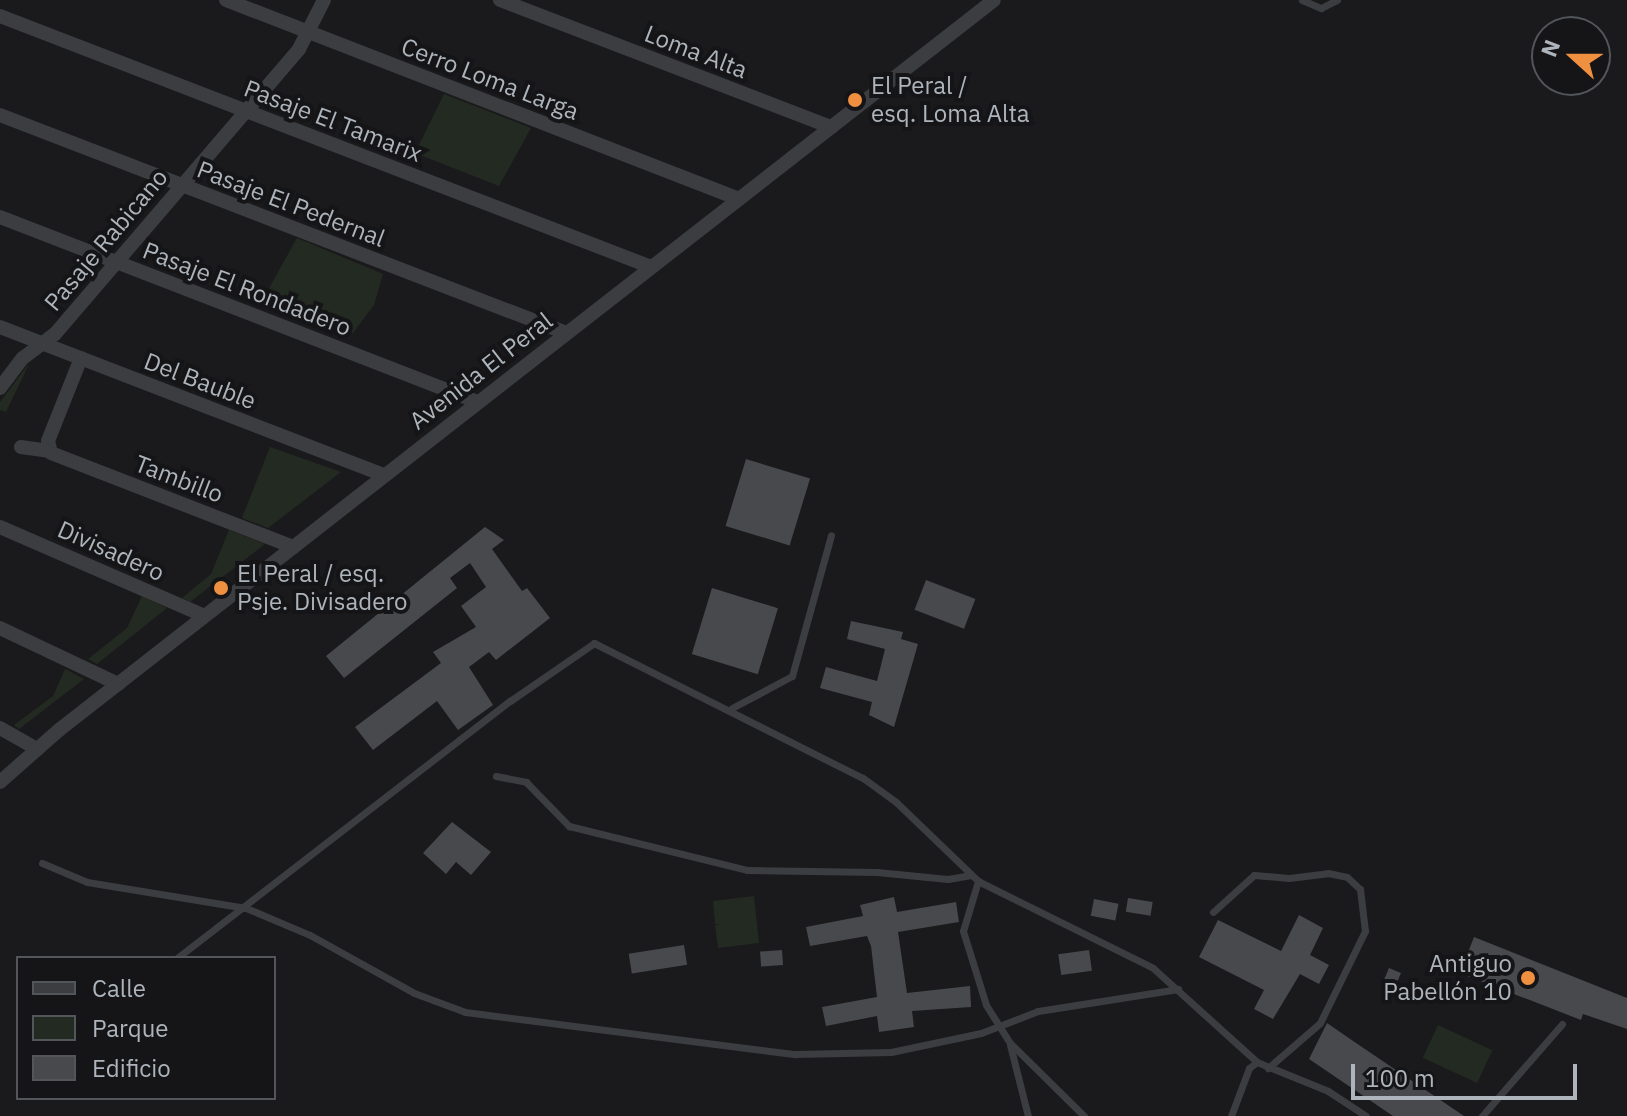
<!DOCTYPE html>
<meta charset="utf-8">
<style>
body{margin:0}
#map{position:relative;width:1627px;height:1116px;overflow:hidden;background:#1a1a1c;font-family:"IBM Plex Sans",sans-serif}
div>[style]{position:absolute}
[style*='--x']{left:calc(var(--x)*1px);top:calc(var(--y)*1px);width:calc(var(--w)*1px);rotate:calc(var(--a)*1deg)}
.green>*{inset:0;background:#222a22;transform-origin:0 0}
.building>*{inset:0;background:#47494c;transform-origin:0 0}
.service>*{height:7px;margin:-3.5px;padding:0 3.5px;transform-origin:3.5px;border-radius:3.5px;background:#3b3d41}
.minor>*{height:14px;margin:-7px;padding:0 7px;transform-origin:7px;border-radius:7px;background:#3b3d41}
.dots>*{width:22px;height:22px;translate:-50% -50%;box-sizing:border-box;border:4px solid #151517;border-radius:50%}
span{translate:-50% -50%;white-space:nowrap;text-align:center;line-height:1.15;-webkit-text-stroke:8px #151517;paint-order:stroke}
.street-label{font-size:24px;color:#adb4bb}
.poi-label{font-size:24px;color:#adb4bb}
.left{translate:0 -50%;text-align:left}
.right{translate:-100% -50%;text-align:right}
.legend{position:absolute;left:16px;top:956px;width:260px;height:144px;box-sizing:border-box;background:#151517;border:2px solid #525559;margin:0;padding:10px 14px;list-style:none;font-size:24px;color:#adb4bb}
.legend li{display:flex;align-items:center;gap:16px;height:40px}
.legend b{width:40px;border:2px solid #525559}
.north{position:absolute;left:1531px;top:16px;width:80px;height:80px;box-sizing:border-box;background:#151517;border:2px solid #525559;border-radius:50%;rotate:291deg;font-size:22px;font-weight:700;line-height:32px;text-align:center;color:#adb4bb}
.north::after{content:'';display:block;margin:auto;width:28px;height:36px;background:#ee9040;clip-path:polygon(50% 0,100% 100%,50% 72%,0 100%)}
.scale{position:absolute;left:1351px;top:1064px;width:226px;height:36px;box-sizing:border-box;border:4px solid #adb4bb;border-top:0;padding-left:10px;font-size:24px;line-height:28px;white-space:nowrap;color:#adb4bb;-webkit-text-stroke:6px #151517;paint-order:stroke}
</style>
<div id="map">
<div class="green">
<div style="clip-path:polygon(444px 94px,531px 128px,499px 186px,415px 153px)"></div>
<div style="clip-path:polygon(297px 238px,383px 274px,374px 305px,353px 333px,264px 297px)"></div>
<div style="clip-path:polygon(30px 362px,6px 412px,0 410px,0 402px)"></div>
<div style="clip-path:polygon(270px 447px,341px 472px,268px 528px,242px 518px)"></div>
<div style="clip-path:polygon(229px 530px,265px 544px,190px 602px,182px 598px,211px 574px)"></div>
<div style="clip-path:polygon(142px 596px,167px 608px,97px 664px,88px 659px,127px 628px)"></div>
<div style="clip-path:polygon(65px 669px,84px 679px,19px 729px,14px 725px,53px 696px)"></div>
<div style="clip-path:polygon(754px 896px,759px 943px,718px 948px,715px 925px,722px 924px,715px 924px,713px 901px)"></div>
<div style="left:1438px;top:1025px;width:60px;height:36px;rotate:25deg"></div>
</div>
<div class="building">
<div style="left:746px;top:459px;width:67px;height:70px;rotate:17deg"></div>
<div style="clip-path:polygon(485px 527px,504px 540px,492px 549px,522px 591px,527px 588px,550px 618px,496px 660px,489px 652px,469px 667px,493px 705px,458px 730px,437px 701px,373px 750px,355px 727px,441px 663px,433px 652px,476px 627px,461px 606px,486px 587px,470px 563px,450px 578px,457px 588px,344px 678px,326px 656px)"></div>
<div style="left:926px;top:580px;width:53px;height:32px;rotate:21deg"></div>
<div style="left:712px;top:588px;width:69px;height:69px;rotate:17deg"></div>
<div style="clip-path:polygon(851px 621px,903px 632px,901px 639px,918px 644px,894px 727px,869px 715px,872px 702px,820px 688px,826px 667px,877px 681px,885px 649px,847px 639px)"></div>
<div style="clip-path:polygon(452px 822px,491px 852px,471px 875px,456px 862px,446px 874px,423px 853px)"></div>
<div style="clip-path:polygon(894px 897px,897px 912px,956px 902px,959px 922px,898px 932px,907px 993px,970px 986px,971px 1007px,912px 1011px,914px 1027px,879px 1032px,877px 1016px,826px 1026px,822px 1007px,877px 997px,871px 946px,867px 936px,810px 946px,806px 927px,863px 916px,860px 905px)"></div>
<div style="left:1128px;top:898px;width:25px;height:14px;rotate:9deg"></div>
<div style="left:1094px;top:899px;width:25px;height:17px;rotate:11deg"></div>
<div style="clip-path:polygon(1299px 915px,1323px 928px,1310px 955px,1329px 965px,1319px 984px,1300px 974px,1273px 1019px,1254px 1009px,1264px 990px,1199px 957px,1218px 920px,1281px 951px)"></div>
<div style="clip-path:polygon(1474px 937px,1627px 998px,1627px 1029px,1583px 1014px,1581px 1020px,1460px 973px)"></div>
<div style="left:684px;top:945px;width:20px;height:56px;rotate:81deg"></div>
<div style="left:782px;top:950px;width:15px;height:22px;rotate:86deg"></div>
<div style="left:1089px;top:950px;width:21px;height:31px;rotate:82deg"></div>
<div style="left:1389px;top:968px;width:13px;height:17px;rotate:23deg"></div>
<div style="clip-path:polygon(1327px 1023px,1356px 1043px,1464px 1116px,1393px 1116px,1309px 1059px)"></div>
</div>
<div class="service">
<div style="--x:1302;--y:0;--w:21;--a:23"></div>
<div style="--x:1321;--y:8;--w:18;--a:-27"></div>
<div style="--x:732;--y:708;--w:68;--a:-28.1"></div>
<div style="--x:792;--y:676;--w:146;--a:-74.5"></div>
<div style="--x:496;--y:776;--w:31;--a:11"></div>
<div style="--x:526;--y:782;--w:62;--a:45.7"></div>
<div style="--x:569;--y:826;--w:183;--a:13.9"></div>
<div style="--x:747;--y:870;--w:130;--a:0.9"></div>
<div style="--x:877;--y:872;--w:71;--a:5.6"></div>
<div style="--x:948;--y:879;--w:22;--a:-10"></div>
<div style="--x:42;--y:863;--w:49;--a:22.9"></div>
<div style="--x:87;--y:882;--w:161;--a:9.3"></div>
<div style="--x:246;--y:908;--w:69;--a:22.9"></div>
<div style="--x:310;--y:935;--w:119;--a:29.1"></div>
<div style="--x:414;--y:993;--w:54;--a:20.4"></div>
<div style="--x:465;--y:1012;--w:333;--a:7.3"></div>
<div style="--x:795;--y:1054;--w:96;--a:-1.2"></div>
<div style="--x:891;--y:1052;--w:92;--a:-11.9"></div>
<div style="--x:981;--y:1033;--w:61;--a:-21.1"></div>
<div style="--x:1038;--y:1011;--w:142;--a:-8.9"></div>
<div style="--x:978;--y:881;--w:52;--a:106.7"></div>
<div style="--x:963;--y:931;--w:77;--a:72.7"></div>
<div style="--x:986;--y:1005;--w:45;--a:57.7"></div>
<div style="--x:1010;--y:1043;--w:104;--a:44.6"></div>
<div style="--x:1213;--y:912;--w:55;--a:-42.1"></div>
<div style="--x:1254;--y:875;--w:35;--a:5"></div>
<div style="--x:1289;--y:878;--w:39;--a:-7"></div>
<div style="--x:1328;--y:873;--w:19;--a:12"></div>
<div style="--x:1347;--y:877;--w:18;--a:43"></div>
<div style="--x:1360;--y:889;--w:42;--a:83.2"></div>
<div style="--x:1365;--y:931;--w:102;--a:116.1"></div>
<div style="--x:1320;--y:1023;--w:69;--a:139.1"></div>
<div style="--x:177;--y:958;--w:421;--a:-37.7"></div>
<div style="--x:510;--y:701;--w:102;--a:-34.6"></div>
<div style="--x:594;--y:643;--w:301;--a:26.7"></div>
<div style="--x:863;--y:778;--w:41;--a:36"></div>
<div style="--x:896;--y:802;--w:114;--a:43.9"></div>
<div style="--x:978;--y:881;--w:195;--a:26.4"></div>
<div style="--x:1153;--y:968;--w:140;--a:42.1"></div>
<div style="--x:1010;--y:1045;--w:73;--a:75.8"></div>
<div style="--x:1231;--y:1116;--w:51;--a:-69.4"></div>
<div style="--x:1249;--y:1068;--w:10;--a:-37"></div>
<div style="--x:1257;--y:1062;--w:77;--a:22.2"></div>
<div style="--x:1328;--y:1091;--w:45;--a:33.3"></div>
<div style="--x:1482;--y:1116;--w:122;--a:-49"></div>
</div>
<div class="minor">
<div style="--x:226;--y:0;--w:550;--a:21.2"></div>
<div style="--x:500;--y:0;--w:355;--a:21"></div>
<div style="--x:0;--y:16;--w:698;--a:21.08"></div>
<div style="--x:0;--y:115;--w:607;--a:21.06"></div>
<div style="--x:0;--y:217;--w:513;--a:21.16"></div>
<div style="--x:0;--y:327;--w:412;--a:21.1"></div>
<div style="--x:81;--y:358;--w:89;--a:111.7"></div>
<div style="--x:48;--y:441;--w:12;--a:76"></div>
<div style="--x:51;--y:453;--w:260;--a:21.2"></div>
<div style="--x:0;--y:388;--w:38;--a:-53"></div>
<div style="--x:23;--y:358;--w:40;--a:-37"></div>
<div style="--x:55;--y:334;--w:375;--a:-49.4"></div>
<div style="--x:299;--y:49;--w:55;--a:-63"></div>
<div style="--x:21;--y:447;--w:28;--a:8"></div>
<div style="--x:0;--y:527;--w:223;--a:23.5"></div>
<div style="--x:0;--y:628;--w:131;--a:25.4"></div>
<div style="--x:0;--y:728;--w:43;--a:29.6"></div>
<div style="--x:0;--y:782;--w:79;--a:-41.4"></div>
<div style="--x:59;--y:730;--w:1186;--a:-37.98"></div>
</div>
<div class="dots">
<div style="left:855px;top:100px;background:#ee9040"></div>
<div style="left:221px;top:588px;background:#ee9040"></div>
<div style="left:1528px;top:978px;background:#ee9040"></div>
</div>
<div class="street-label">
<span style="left:696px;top:52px;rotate:21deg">Loma Alta</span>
<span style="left:490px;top:79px;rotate:21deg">Cerro Loma Larga</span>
<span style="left:333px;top:121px;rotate:21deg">Pasaje El Tamarix</span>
<span style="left:291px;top:204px;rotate:21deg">Pasaje El Pedernal</span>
<span style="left:106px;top:240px;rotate:-50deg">Pasaje Rabicano</span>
<span style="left:247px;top:289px;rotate:21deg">Pasaje El Rondadero</span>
<span style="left:481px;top:371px;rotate:-38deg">Avenida El Peral</span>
<span style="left:200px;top:381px;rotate:21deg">Del Bauble</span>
<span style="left:179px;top:479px;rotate:21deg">Tambillo</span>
<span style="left:111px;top:551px;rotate:24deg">Divisadero</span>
</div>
<div class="poi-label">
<span class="left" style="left:871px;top:100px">El Peral /<br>esq. Loma Alta</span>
<span class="left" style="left:237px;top:588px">El Peral / esq.<br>Psje. Divisadero</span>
<span class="right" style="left:1512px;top:978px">Antiguo<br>Pabellón 10</span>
</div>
<ul class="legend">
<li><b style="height:10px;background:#3b3d41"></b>Calle</li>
<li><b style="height:22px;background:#222a22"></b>Parque</li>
<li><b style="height:22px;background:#47494c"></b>Edificio</li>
</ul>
<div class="north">N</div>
<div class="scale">100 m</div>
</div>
